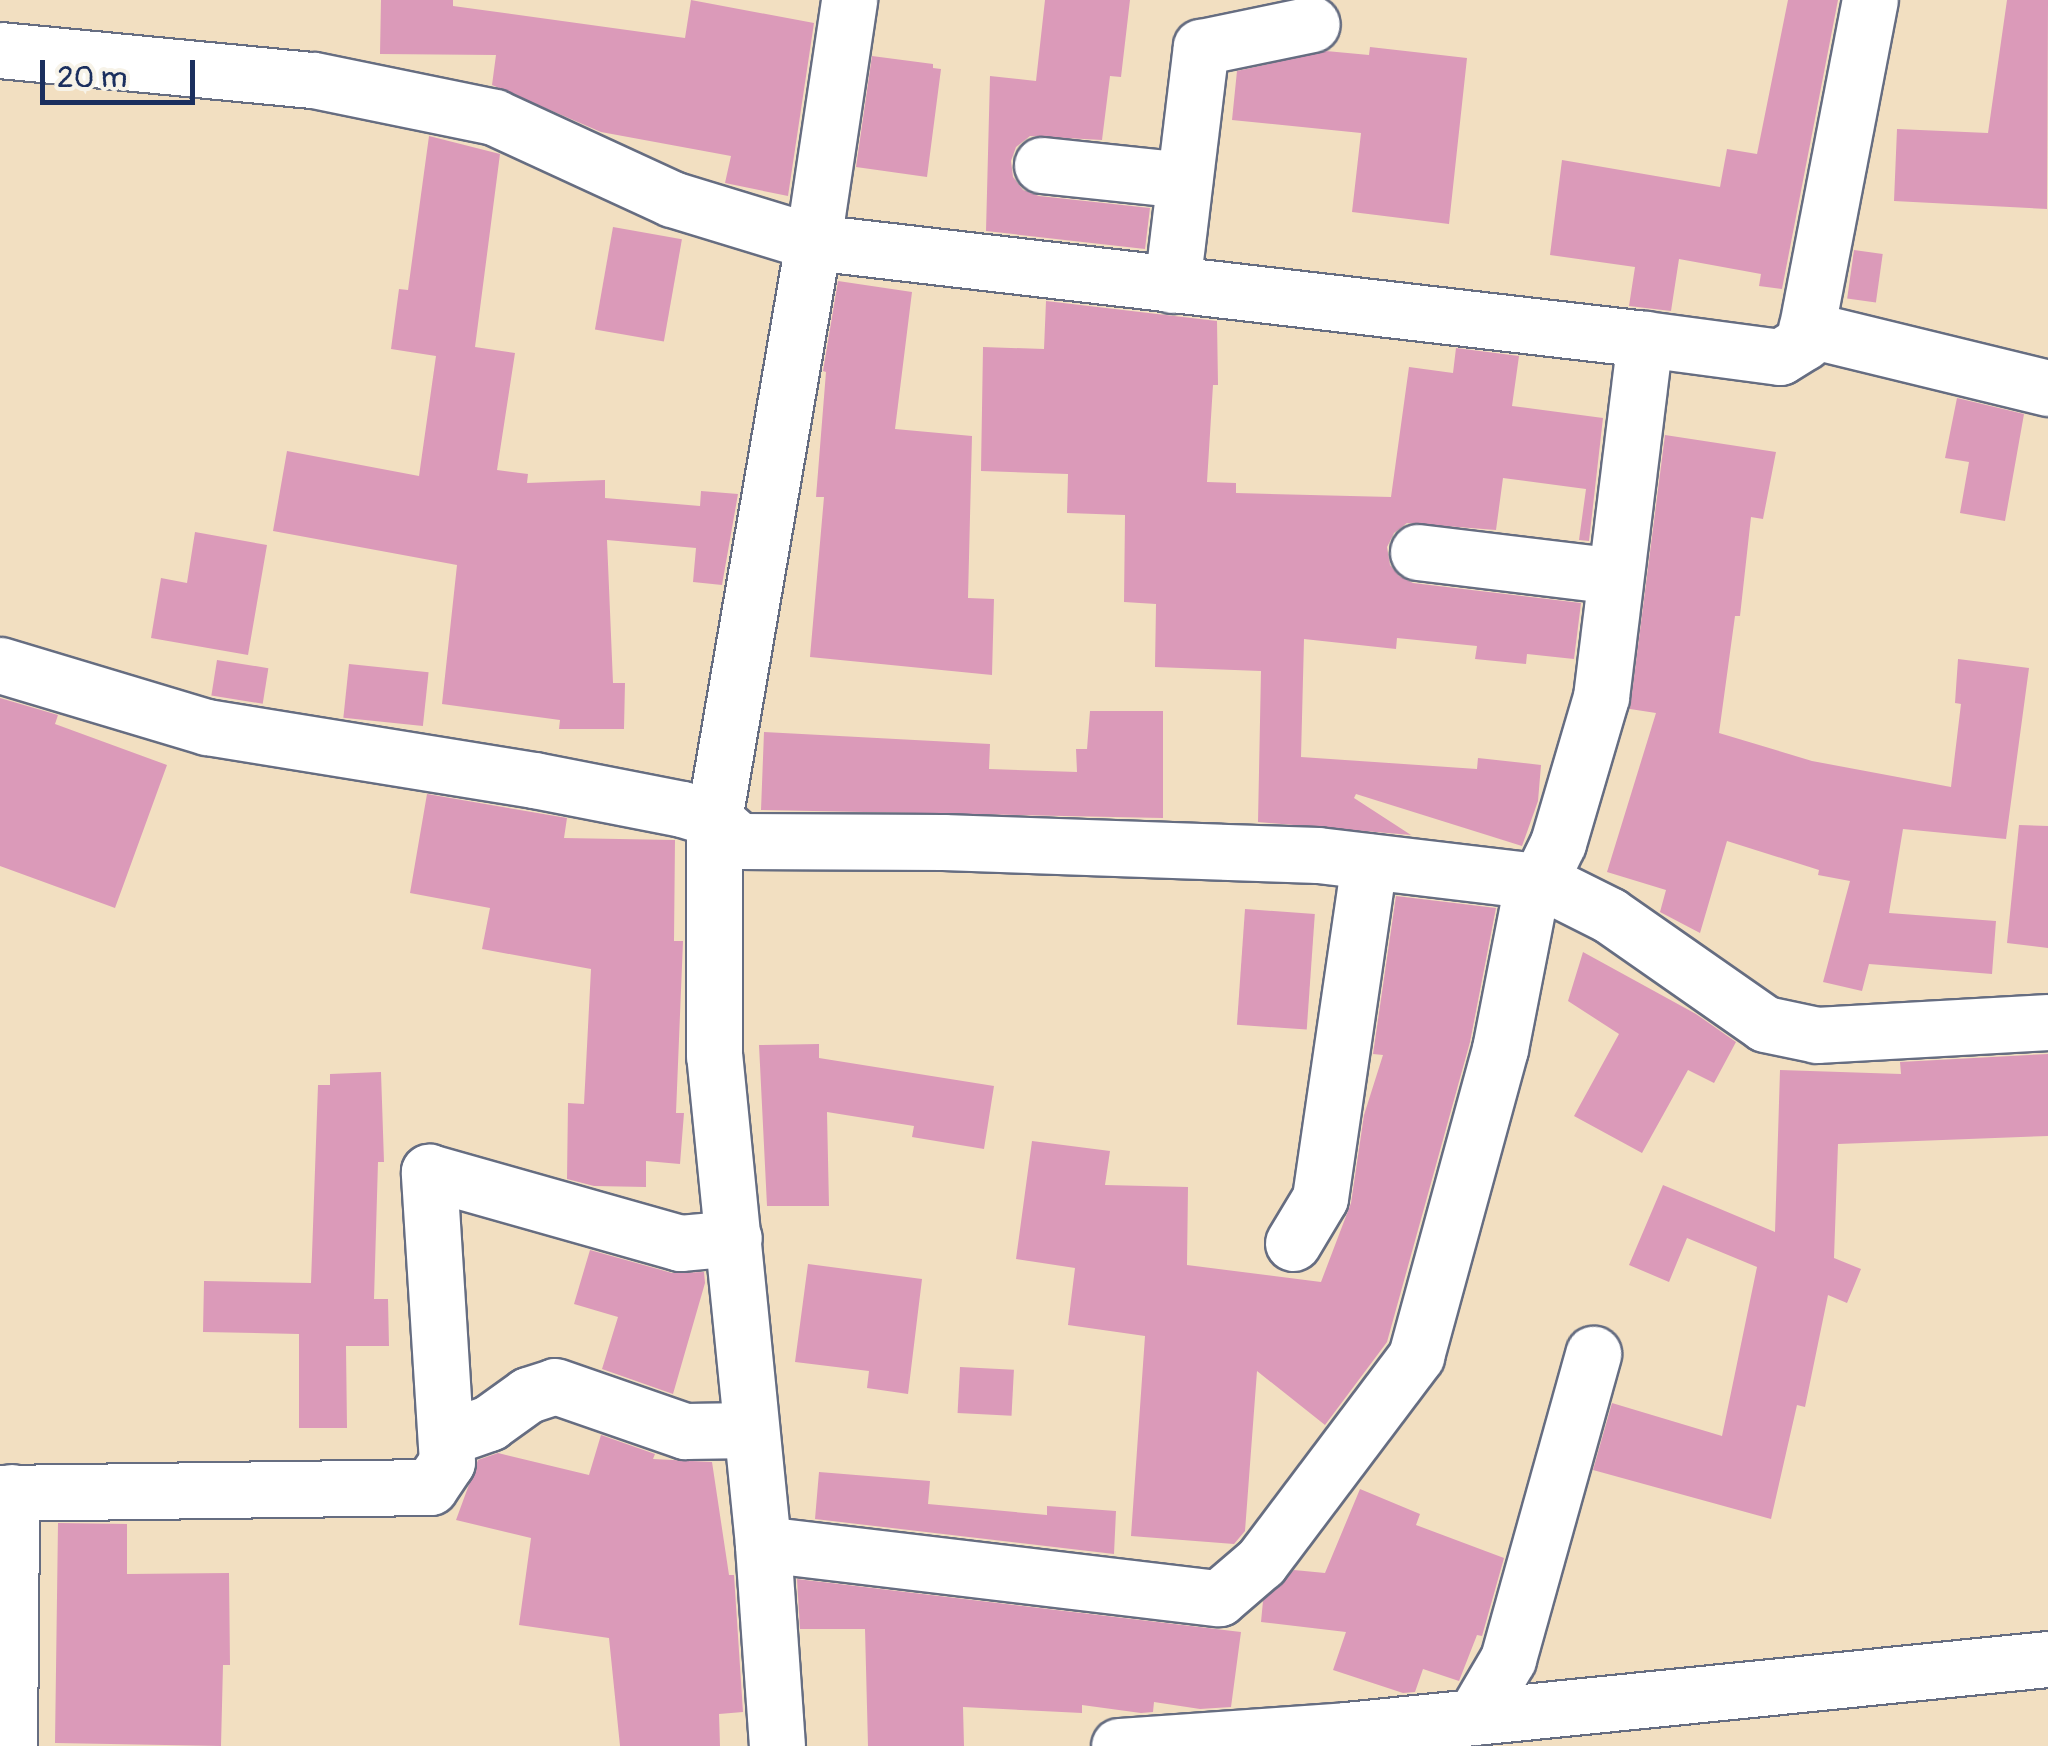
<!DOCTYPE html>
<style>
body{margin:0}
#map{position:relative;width:2048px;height:1746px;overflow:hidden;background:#f2dfc1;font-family:Pangolin,sans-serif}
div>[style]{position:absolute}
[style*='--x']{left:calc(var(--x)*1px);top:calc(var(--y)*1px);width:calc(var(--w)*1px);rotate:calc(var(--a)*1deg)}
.building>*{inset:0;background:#db9ab9;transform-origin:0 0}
.roads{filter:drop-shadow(2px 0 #666d81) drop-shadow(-2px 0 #666d81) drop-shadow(0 2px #666d81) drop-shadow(0 -2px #666d81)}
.street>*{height:55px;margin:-27.5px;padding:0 27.5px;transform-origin:27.5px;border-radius:27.5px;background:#fff}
span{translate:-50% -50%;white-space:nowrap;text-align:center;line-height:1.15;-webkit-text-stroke:8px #f7f3e8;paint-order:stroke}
.scale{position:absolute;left:40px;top:60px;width:155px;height:45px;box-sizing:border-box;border:5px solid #1b2f5e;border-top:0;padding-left:12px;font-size:30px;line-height:35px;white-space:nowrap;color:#1b2f5e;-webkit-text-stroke:8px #f7f3e8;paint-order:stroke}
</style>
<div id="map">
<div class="building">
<div style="clip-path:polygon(381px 0,453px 0,453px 6px,685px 38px,691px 0,814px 23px,788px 196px,725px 183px,731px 156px,601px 132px,492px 85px,496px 55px,380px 54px)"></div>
<div style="clip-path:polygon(1045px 0,1130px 0,1121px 77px,1110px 76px,1102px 140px,1030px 136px,1016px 147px,1011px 161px,1013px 177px,1023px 190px,1039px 196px,1150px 208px,1145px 249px,986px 231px,990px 76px,1036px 81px)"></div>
<div style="clip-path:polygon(1788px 0,1838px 0,1782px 289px,1759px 286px,1761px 274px,1679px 259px,1671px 311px,1629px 306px,1635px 267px,1550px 255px,1562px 160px,1720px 187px,1727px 149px,1757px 154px)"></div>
<div style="clip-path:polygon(2007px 0,2048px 0,2047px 209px,1894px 201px,1897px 129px,1988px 133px)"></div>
<div style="clip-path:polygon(1370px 47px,1467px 58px,1449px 224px,1352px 212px,1361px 133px,1232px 120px,1237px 71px,1326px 51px,1369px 55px)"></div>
<div style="clip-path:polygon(872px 56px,933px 64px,933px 68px,941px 69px,927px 177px,856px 167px)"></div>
<div style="clip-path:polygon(429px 136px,500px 154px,475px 347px,515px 353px,497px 470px,528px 474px,527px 483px,605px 480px,605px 498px,700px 506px,701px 491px,738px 494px,722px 585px,693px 582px,696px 548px,607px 540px,613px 683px,625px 683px,624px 729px,559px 729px,560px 720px,442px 704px,457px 565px,273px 531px,287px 451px,419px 476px,436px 356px,391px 349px,399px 289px,408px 290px)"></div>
<div style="left:613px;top:227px;width:70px;height:104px;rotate:10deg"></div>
<div style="left:1854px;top:250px;width:29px;height:49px;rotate:8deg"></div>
<div style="clip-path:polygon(838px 281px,912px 292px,895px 429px,972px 436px,968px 598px,994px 599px,992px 675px,810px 657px,824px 497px,816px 497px,826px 372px,823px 371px)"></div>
<div style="clip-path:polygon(1046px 301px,1217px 321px,1218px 385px,1213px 385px,1207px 482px,1236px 483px,1236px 493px,1391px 497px,1409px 367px,1453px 373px,1456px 348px,1519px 356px,1512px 406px,1603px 418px,1589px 541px,1579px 540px,1586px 489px,1503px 478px,1496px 530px,1407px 523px,1394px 533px,1387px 547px,1390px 565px,1399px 576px,1413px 583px,1581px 603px,1574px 659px,1527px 654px,1526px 664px,1475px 659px,1477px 646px,1397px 638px,1396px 649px,1304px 639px,1301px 757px,1477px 769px,1478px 758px,1541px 765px,1538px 801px,1522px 846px,1356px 794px,1354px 798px,1411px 835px,1258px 822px,1261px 671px,1155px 667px,1156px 604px,1124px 602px,1125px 515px,1067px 513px,1068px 474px,981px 471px,983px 347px,1044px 349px)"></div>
<div style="clip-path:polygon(1957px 398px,2024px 414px,2005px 521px,1960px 513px,1969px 462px,1945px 458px)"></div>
<div style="clip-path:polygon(1665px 435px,1776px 452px,1763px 519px,1751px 517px,1740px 616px,1735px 616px,1719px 733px,1812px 761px,1951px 787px,1961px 704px,1955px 703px,1958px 659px,2029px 668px,2006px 839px,1903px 829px,1889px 913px,1996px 921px,1992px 974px,1869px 964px,1862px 991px,1823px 982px,1850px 881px,1818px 875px,1819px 870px,1727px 841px,1700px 933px,1660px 912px,1666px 890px,1607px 872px,1656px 713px,1630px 709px)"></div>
<div style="clip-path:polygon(195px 532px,267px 545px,248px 655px,151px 638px,161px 578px,187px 583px)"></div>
<div style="left:217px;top:660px;width:52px;height:36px;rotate:9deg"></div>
<div style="left:349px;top:664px;width:80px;height:54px;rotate:6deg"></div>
<div style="clip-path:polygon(0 698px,58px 715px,55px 724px,167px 765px,115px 908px,0 866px)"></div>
<div style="clip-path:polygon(1090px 711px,1163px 711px,1163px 818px,761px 810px,764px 732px,990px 744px,989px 769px,1077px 772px,1076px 749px,1087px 749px)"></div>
<div style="clip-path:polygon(427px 794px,567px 818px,564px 838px,675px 840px,674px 941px,683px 941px,676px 1113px,684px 1113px,680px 1164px,646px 1161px,646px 1187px,594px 1186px,567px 1179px,568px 1103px,584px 1104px,591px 969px,482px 949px,490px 908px,410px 893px)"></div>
<div style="clip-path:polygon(2019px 825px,2048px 826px,2048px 948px,2007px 943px)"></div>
<div style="clip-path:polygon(1396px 896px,1496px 908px,1470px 1042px,1387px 1342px,1325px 1425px,1257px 1371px,1245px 1531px,1234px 1544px,1131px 1536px,1145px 1336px,1068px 1325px,1075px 1268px,1016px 1259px,1032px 1141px,1110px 1151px,1105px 1185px,1188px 1187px,1187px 1265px,1321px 1282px,1351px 1203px,1364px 1115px,1383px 1055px,1373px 1054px)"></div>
<div style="left:1245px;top:909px;width:70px;height:116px;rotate:4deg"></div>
<div style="clip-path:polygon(1583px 952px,1696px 1014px,1736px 1042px,1714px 1083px,1688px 1070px,1642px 1153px,1574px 1116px,1619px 1034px,1568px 1001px)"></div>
<div style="clip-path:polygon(819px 1044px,819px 1058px,994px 1086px,984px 1149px,912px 1137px,914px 1126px,827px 1112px,829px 1206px,767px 1206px,759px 1045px)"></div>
<div style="clip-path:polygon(2048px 1054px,2048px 1136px,1838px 1144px,1834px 1258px,1861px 1269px,1847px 1303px,1828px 1295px,1805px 1407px,1797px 1405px,1771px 1519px,1593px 1470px,1612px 1403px,1722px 1436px,1757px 1267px,1687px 1238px,1669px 1282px,1629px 1265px,1663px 1185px,1775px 1232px,1780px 1070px,1901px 1074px,1900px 1062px)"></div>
<div style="clip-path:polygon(381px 1072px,384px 1162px,378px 1162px,374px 1299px,388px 1299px,389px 1346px,346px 1346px,347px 1428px,299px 1428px,299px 1334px,203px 1332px,204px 1281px,311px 1283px,318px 1085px,330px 1085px,330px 1074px)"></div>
<div style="clip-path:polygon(590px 1250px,672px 1273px,704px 1272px,705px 1283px,673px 1394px,602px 1369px,618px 1317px,574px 1304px)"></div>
<div style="clip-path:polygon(808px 1264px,922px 1279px,908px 1394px,867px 1388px,869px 1371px,795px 1362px)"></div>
<div style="left:960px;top:1367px;width:54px;height:46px;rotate:3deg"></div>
<div style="clip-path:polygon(601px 1435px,655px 1454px,653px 1459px,712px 1462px,729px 1575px,734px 1575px,743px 1712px,719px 1714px,720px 1746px,620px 1746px,609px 1638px,519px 1625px,531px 1538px,456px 1520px,478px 1460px,498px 1453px,589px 1475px)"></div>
<div style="clip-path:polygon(819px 1472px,930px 1481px,928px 1504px,1047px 1515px,1047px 1506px,1116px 1511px,1114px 1554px,815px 1519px)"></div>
<div style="clip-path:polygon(1360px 1489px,1420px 1514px,1416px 1525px,1504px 1558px,1482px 1636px,1477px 1635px,1459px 1681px,1423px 1669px,1415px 1692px,1403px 1693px,1333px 1670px,1346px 1632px,1261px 1622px,1263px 1601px,1294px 1570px,1325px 1573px)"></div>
<div style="clip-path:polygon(58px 1523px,127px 1524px,127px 1574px,229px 1573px,230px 1665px,223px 1665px,221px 1746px,55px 1743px)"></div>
<div style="clip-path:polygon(797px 1579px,1241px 1632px,1231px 1707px,1200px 1709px,1154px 1702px,1153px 1712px,1141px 1713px,1082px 1705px,1082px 1713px,963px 1707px,964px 1746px,868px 1746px,865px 1629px,800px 1629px)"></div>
</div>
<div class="roads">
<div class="street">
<div style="--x:0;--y:50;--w:315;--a:5.5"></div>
<div style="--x:314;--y:80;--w:184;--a:11.6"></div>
<div style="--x:494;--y:117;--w:196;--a:24.7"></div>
<div style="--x:672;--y:199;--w:147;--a:17"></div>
<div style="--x:813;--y:242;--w:245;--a:-81.5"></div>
<div style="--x:1042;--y:165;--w:143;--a:6"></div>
<div style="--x:1172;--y:285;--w:240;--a:-83.1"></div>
<div style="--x:1201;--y:47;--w:113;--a:-11.7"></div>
<div style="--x:1806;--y:329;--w:249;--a:13.7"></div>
<div style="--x:1418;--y:552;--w:198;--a:6.9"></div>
<div style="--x:0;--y:665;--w:216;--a:16.7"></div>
<div style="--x:207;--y:727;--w:331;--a:9.2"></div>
<div style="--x:534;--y:780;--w:151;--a:11.1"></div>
<div style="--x:682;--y:809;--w:34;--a:17"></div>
<div style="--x:714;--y:819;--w:33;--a:41"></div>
<div style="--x:739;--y:841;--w:204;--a:0.3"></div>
<div style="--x:943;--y:842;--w:375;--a:2"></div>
<div style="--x:1318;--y:855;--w:227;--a:6.8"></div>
<div style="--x:1543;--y:882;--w:74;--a:26.6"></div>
<div style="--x:1609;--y:915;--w:190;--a:34.9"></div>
<div style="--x:1765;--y:1024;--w:53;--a:11.9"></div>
<div style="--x:1817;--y:1035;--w:231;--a:-3.2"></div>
<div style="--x:1293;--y:1243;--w:52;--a:-59"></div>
<div style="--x:1320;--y:1198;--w:340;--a:-81.7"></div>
<div style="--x:446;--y:1438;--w:46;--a:-19.2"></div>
<div style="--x:489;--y:1423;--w:48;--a:-35.7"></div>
<div style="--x:528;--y:1395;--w:28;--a:-18"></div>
<div style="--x:555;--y:1386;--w:138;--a:19.1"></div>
<div style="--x:685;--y:1431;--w:66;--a:-0.9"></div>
<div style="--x:0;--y:1493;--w:430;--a:-0.8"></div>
<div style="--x:430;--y:1487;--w:30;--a:-56"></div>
<div style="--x:447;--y:1462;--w:291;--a:-93.6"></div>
<div style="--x:429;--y:1172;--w:261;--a:15.8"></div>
<div style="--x:680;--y:1243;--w:54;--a:-5.3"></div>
<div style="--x:763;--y:1544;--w:459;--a:6.8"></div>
<div style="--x:1219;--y:1598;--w:55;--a:-40.6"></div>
<div style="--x:1261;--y:1562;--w:258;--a:-53"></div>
<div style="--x:1416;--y:1356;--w:318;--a:-74.7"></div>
<div style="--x:1500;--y:1049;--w:147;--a:-79"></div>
<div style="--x:1528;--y:905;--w:69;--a:-64.2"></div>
<div style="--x:1558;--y:843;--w:152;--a:-73.6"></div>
<div style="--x:1601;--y:697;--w:361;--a:-83"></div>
<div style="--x:1645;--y:339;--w:136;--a:7.6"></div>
<div style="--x:1780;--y:357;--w:28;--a:-32"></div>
<div style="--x:1804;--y:342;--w:348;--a:-79.1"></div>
<div style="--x:1474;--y:1717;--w:67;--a:-59.6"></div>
<div style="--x:1508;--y:1659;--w:317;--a:-74.4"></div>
<div style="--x:9;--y:1746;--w:254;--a:-89.5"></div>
<div style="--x:777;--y:1746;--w:202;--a:-94"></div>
<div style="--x:763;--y:1544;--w:490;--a:-95.7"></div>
<div style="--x:714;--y:1056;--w:237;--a:-90"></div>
<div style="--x:714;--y:819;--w:585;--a:-80.26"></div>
<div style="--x:813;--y:242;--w:838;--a:6.65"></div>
<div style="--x:1119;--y:1746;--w:228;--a:-4"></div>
<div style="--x:1346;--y:1730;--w:706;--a:-5.78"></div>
</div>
</div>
<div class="scale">20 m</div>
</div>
